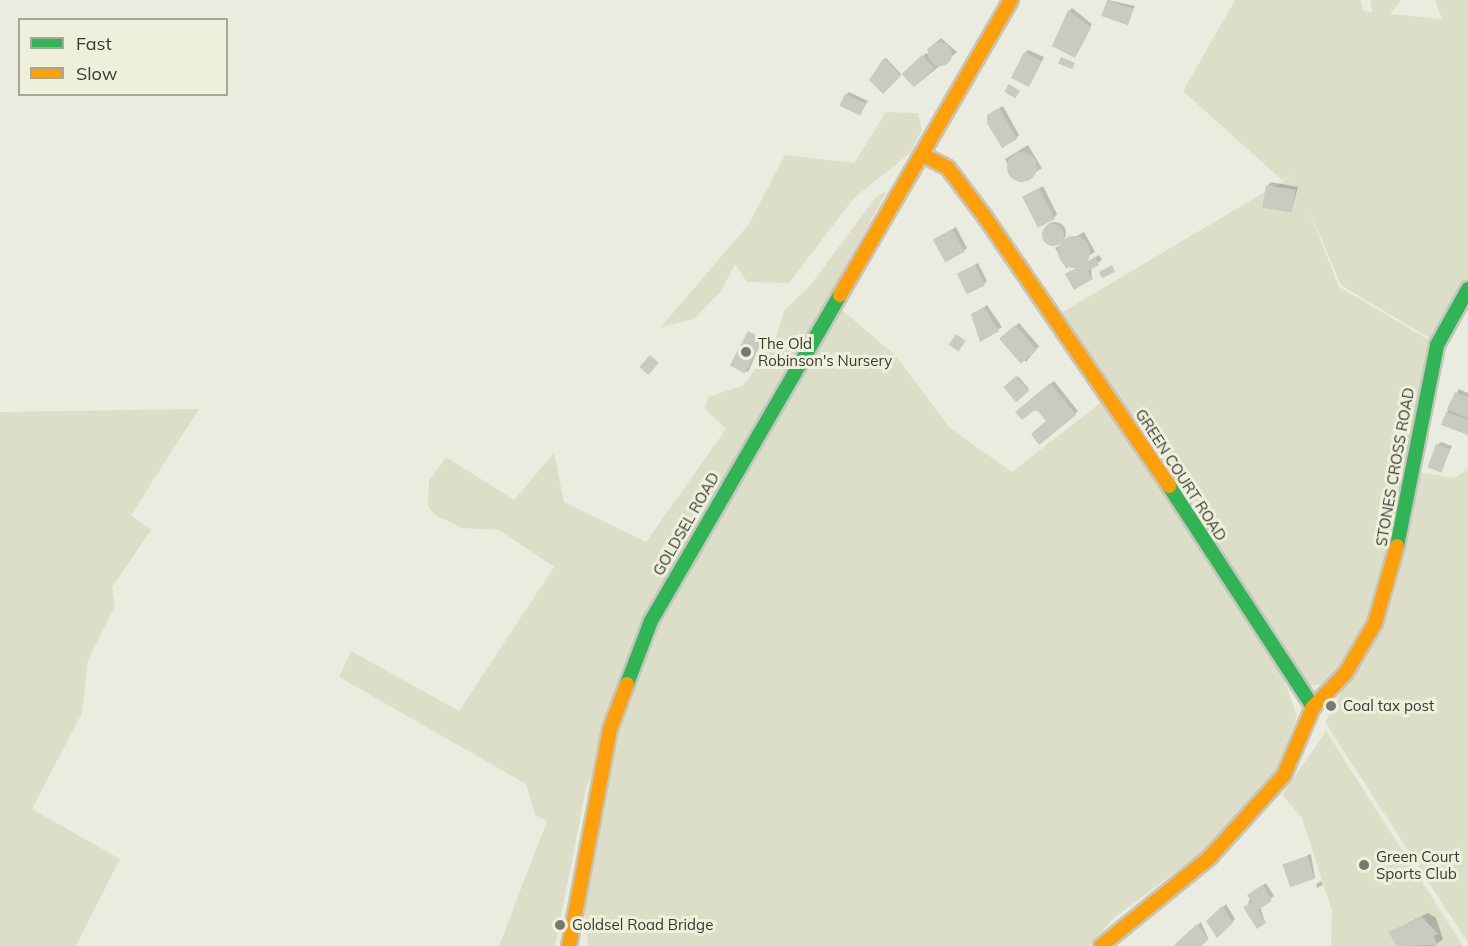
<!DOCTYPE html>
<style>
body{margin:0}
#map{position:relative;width:1468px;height:946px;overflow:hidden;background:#ebece0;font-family:Mulish,sans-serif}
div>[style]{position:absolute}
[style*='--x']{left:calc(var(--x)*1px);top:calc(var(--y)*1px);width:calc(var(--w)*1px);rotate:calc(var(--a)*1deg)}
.green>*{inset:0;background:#dddec8}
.shadow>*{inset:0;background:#0003;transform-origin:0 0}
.round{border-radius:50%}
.building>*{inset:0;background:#c9cac0;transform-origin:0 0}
.roads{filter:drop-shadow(2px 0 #c4c5bc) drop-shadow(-2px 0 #c4c5bc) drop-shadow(0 2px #c4c5bc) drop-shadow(0 -2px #c4c5bc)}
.fast>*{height:14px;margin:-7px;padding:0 7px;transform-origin:7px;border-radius:7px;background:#30b455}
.slow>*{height:14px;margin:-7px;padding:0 7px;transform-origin:7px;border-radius:7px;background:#ff9f0a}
.dots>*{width:16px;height:16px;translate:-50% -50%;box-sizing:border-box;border:3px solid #eff0dc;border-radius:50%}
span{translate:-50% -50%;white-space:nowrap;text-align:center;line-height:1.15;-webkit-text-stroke:6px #eff0dc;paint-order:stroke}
.poi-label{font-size:15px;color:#3a3a32}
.left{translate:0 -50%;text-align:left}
.street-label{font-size:15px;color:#3a3a32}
.legend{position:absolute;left:18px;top:18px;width:210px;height:78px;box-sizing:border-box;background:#eff0dc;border:2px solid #a7a798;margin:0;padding:8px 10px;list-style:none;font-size:18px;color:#3a3a32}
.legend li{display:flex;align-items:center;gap:12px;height:30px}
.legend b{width:30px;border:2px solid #a7a798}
</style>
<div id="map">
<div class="green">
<div style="clip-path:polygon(1235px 0,1361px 0,1363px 11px,1372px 12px,1370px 0,1401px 0,1390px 14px,1442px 19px,1435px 0,1468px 0,1468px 284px,1434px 341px,1341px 285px,1306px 203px,1339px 287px,1436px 344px,1383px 600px,1332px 685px,1301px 685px,1056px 316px,1295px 174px,1282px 180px,1183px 91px)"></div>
<div style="clip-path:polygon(886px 112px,918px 113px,922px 130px,910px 153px,854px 198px,789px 283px,747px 282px,735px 264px,721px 291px,694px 319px,661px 327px,749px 224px,785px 155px,854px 163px)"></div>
<div style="clip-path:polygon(887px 191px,650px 621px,586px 789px,555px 946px,499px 946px,547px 821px,535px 815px,526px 784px,339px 677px,351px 651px,459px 711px,554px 567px,499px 530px,462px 528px,435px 515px,428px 506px,429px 481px,446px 457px,514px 500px,554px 453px,564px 502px,646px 542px,726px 429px,705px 409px,708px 397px,744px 385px,776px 338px,784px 310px,809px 287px,876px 197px)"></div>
<div style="clip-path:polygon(836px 305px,896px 356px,950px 428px,1012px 472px,1109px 396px,1272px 646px,1297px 716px,1277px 771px,1214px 843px,1114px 918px,1089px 946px,588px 946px,581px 874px,597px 793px,653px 622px)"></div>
<div style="clip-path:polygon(199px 409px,131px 515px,151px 530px,112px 587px,115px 606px,88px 660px,82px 713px,32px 809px,120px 859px,76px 946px,0 946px,0 412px)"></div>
<div style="clip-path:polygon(1468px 469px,1468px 943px,1325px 722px,1392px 601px,1417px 472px,1455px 478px)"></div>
<div style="clip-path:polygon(1326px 731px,1463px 946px,1331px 946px,1332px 911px,1302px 818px,1282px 795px)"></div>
</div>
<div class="shadow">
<div style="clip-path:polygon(1108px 0,1135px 6px,1125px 24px,1102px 14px)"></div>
<div style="clip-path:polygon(1072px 8px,1092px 24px,1075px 55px,1069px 11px)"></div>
<div style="clip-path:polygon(941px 38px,957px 52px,915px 86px,904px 75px,926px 53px,934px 58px,927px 50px)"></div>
<div style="clip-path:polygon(1028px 50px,1044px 57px,1030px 85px,1025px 53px)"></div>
<div style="clip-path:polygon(886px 58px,901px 74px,883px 92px,879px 64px)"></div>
<div style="clip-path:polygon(849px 92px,868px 101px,859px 114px,846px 95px)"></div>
<div style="clip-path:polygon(1003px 106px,1019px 135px,1016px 138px,992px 112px)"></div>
<div style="left:1028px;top:145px;width:27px;height:27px;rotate:59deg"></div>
<div style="clip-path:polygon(1271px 182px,1298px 187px,1291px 212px,1268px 185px)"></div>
<div style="clip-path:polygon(1043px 186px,1057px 214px,1054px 218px,1024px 197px)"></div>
<div class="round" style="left:1044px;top:222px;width:22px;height:22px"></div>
<div style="clip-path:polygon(956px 227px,967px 248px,964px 251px,934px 240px)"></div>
<div style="left:1084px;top:232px;width:23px;height:33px;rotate:61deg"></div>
<div style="clip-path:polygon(1099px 255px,1102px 260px,1091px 267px,1092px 278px,1067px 274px)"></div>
<div style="clip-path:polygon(978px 263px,987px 281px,984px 284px,959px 274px)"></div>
<div style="clip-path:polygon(987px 305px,1002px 327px,980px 340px,973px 314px)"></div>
<div style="clip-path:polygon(1019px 323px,1039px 346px,1026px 362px,1001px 340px)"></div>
<div style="left:749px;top:332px;width:15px;height:37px;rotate:23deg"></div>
<div style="left:1018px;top:376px;width:17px;height:17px;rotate:50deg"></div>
<div style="clip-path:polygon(1054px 381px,1078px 411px,1075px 414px,1020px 409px)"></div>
<div style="clip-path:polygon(1459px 389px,1468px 393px,1468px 434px,1447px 412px)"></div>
<div style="clip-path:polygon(1441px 442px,1452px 446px,1441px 471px,1437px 445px)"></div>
<div style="clip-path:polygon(1311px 854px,1315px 878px,1285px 867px,1288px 864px)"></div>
<div style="clip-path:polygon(1321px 881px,1323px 885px,1317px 888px,1316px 884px)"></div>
<div style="clip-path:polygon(1266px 883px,1274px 896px,1260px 906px,1265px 922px,1248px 904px,1252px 892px)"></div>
<div style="clip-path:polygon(1226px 904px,1235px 919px,1217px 936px,1208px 922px)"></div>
<div style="clip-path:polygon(1428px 913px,1436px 918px,1443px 939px,1434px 946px,1398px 946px,1390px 932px)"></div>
<div style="clip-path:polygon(1201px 922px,1208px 938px,1198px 946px,1174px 946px)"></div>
</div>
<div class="building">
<div style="left:1107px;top:0;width:28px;height:17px;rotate:19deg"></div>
<div style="clip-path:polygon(1068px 10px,1091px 28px,1075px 58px,1052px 46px)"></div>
<div class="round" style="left:928px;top:42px;width:24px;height:24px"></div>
<div style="left:1024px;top:52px;width:20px;height:29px;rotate:27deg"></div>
<div style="left:922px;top:55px;width:18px;height:28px;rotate:47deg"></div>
<div style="left:1061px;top:57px;width:15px;height:7px;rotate:23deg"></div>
<div style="clip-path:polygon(884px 58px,901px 76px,883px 94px,869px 80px)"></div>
<div style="left:1009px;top:84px;width:13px;height:9px;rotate:32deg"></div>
<div style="left:845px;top:94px;width:23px;height:13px;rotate:25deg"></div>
<div style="clip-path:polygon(999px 108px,1017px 139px,1002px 148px,987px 123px,987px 115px)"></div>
<div class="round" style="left:1007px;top:152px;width:30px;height:30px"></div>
<div style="left:1266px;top:185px;width:30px;height:23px;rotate:9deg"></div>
<div style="left:1039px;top:188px;width:35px;height:19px;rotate:63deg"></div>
<div class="round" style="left:1042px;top:224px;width:22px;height:22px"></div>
<div style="left:952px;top:229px;width:26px;height:22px;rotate:61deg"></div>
<div class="round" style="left:1058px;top:236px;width:32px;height:32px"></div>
<div style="clip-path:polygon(1095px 257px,1099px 265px,1088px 271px,1093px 279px,1074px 290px,1065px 274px)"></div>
<div style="left:975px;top:265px;width:23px;height:20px;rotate:65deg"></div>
<div style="clip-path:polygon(1112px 265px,1115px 272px,1102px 278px,1099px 272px)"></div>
<div style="clip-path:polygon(984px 307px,999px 331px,980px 342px,971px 314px)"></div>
<div style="left:1015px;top:325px;width:33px;height:21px;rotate:49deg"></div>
<div style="left:748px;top:331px;width:17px;height:39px;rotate:28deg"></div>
<div style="left:956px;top:334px;width:12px;height:13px;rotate:35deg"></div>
<div style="left:650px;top:355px;width:12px;height:16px;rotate:42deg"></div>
<div style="left:1016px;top:376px;width:20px;height:17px;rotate:49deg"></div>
<div style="clip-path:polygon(1050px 383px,1076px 415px,1039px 445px,1031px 434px,1046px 421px,1036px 409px,1022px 420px,1015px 412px)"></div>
<div style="clip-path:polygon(1455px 392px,1468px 397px,1468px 418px,1447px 409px)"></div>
<div style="clip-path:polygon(1446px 412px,1468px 420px,1468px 435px,1441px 425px)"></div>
<div style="left:1436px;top:444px;width:15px;height:25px;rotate:20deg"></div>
<div style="left:1307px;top:856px;width:24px;height:26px;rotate:71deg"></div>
<div style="clip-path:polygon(1263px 885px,1272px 901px,1258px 910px,1266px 923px,1257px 929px,1243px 907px,1252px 902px,1247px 895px)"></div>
<div style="clip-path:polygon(1222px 906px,1233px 923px,1217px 938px,1206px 921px)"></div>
<div style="clip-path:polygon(1422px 917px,1438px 934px,1433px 936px,1438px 945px,1397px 946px,1388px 932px)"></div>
<div style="clip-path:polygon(1197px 924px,1209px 939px,1201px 946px,1173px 946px)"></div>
</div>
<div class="roads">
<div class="fast">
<div style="--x:1169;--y:486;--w:264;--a:56.9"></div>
<div style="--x:1397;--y:546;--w:205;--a:-78.7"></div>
<div style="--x:1437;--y:345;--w:64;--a:-61"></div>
<div style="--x:627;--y:684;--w:67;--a:-69.1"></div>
<div style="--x:651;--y:621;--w:377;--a:-59.9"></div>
</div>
<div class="slow">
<div style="--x:923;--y:155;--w:28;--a:27"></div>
<div style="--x:948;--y:168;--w:61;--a:52.9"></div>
<div style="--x:985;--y:217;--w:326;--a:55.6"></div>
<div style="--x:840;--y:295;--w:341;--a:-59.9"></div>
<div style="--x:569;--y:946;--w:221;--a:-79.3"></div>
<div style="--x:610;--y:729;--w:48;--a:-69.3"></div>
<div style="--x:1101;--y:946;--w:141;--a:-39.2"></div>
<div style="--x:1210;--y:857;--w:110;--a:-47.9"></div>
<div style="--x:1284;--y:775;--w:74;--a:-66.9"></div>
<div style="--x:1313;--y:707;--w:46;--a:-45.9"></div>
<div style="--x:1345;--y:674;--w:59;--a:-59.5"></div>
<div style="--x:1375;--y:623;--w:80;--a:-74.1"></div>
</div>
</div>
<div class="dots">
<div style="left:746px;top:352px;background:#78786f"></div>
<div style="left:1331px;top:706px;background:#78786f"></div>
<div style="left:1364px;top:865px;background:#78786f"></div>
<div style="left:560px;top:925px;background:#78786f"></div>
</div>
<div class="poi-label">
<span class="left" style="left:758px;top:352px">The Old<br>Robinson's Nursery</span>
<span class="left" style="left:1343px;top:706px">Coal tax post</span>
<span class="left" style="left:1376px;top:865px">Green Court<br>Sports Club</span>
<span class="left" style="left:572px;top:925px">Goldsel Road Bridge</span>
</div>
<div class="street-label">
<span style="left:1395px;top:467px;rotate:-80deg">STONES CROSS ROAD</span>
<span style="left:1181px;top:475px;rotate:57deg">GREEN COURT ROAD</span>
<span style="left:686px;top:524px;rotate:-60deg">GOLDSEL ROAD</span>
</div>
<ul class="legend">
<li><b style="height:8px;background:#30b455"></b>Fast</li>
<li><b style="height:8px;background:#ff9f0a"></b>Slow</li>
</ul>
</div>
